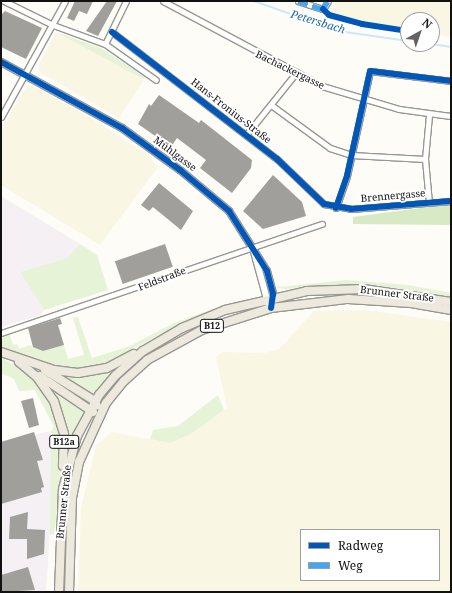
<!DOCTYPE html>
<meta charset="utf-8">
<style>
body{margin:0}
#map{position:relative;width:452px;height:593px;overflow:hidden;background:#fdfcf7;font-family:"Noto Serif",serif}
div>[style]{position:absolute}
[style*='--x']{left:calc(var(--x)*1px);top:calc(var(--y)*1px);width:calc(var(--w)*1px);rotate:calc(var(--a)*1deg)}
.industrial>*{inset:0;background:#f5f0f3}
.farmland>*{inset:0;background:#f9f7e4}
.green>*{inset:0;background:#e7f3d7}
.forest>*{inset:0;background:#d8eac5}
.stream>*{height:2px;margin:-1px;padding:0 1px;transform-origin:1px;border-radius:1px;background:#cde8f7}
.building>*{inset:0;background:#a19f9c;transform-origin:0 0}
.roads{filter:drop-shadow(1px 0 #979795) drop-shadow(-1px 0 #979795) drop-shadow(0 1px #979795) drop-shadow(0 -1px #979795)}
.minor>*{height:5px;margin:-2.5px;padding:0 2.5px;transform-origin:2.5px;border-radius:2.5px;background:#fffffe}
.tertiary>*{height:6px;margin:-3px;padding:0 3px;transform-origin:3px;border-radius:3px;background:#fffffe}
.primary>*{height:8px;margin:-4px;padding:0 4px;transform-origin:4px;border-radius:4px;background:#ede9dc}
.quiet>*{height:5px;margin-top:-2.5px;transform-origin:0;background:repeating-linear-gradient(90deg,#3fa9f5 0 10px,transparent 0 15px)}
.cycleway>*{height:6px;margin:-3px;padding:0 3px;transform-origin:3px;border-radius:3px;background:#0057b8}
span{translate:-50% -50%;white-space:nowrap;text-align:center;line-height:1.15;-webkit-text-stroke:4px #fff;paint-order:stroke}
.shield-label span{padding:1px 3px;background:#fff;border:1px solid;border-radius:3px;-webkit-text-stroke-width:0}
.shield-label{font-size:9px;color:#111;font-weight:700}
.street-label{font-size:10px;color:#111}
.water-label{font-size:11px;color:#1768a6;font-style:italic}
.frame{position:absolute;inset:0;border:2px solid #111;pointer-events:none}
.legend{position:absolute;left:300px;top:529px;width:140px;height:52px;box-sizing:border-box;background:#fff;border:1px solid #a0a0a0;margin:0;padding:5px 7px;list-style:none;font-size:12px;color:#111}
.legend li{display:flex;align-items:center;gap:8px;height:20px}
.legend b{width:20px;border:1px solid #a0a0a0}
.north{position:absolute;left:400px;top:12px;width:40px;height:40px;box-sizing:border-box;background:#fff;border:1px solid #a0a0a0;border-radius:50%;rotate:40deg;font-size:11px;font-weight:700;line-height:16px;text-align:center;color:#111}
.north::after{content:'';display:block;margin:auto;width:14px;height:18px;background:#646362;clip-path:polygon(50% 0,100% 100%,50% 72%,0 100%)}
</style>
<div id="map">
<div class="industrial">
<div style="clip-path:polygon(1px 196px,80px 244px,67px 258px,20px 272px,44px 310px,41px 315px,1px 327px)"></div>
<div style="clip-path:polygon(51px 431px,52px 499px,46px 592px,1px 592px,1px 438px,2px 441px)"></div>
</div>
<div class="farmland">
<div style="clip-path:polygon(336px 1px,451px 1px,451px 37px,432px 34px,432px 20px,408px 20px,408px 30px,329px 14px)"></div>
<div style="clip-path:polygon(56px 32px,94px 50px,144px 80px,119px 118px,40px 72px,38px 67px)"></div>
<div style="clip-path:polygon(33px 86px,94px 120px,148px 155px,158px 167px,100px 245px,1px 185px,1px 130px,26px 87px)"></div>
<div style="clip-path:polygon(evenodd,365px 310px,451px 322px,451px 592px,78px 592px,81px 508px,96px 445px,112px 432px,170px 443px,191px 434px,227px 408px,216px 357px,222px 352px,264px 353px,279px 349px,314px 311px,365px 310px,301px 530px,439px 530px,439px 580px,301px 580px,301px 530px)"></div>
</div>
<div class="green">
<div style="clip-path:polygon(56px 32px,101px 48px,145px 77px,143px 79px)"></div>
<div style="clip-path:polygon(80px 244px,97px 255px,108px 290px,44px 310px,20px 272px,67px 258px)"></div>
<div style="clip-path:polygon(346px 280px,408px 285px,451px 293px,451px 298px,362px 284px,285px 289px,278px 288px,277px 284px,280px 287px)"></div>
<div style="clip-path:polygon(213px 309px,214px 311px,159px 335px,99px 367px,71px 370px,47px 364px,2px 348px,1px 344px,3px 335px,9px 332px,13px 345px,17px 344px,19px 349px,30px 345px,43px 351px,64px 345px,68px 359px,84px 355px,73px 318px,78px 317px,92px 358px,130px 346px,174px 323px)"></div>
<div style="clip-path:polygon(1px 357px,31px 375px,52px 402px,61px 434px,62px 466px,54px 534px,50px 535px,51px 431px,54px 427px,35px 390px,19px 391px,14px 379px,1px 373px)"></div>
<div style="clip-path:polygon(119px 367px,94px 396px,56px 375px,92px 375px)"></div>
<div style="clip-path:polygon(54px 390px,85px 411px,70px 445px,67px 444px,62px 413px)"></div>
<div style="clip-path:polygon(218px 395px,224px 410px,191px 434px,170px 443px,150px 439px,153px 430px,178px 426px)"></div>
</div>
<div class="forest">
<div style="clip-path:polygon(451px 204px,451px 225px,353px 224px,353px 217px)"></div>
</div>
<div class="stream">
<div style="--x:254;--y:1;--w:89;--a:19.7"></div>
<div style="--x:338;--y:31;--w:71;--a:8.1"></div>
<div style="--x:432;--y:44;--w:19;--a:9"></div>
</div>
<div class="building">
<div style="clip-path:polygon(75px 1px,93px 1px,87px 14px,79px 11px,74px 21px,67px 18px)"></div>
<div style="clip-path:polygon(107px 1px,117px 1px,98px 36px,86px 31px)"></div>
<div style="clip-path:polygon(5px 11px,42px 28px,26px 59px,1px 47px,1px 15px)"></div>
<div style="clip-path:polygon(159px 95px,199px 123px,201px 120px,252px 160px,251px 168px,232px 193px,200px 168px,206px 160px,177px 138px,171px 147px,138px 124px,149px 104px,151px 106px)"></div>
<div style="clip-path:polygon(273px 175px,302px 202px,306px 216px,263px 229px,243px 211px)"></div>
<div style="clip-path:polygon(159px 183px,193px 211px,181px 230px,153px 207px,149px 211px,141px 205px)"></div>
<div style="left:165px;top:244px;width:24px;height:53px;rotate:71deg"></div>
<div style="clip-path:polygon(60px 318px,62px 324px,58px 325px,64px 345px,43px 351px,33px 347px,28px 328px)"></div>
<div style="clip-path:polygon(33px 398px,39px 425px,29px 428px,21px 401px)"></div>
<div style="clip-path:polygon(34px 432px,43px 460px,37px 461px,44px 487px,41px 488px,42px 492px,1px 504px,1px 442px)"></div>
<div style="clip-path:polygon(28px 512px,27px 529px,45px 530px,44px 554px,27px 559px,27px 539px,9px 539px,10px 517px)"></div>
<div style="clip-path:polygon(28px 567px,35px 590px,1px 592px,1px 575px)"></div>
</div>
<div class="roads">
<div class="minor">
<div style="--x:4;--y:1;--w:55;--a:26.1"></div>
<div style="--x:53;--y:25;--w:55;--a:20.1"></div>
<div style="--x:105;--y:44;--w:62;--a:35.2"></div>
<div style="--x:163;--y:1;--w:180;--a:28.1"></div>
<div style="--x:322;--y:86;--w:80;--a:16.6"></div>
<div style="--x:399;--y:109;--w:52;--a:7.7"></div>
<div style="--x:298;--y:1;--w:26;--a:18"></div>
<div style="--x:323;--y:9;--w:9;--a:-58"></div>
<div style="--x:112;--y:32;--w:208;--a:37.6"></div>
<div style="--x:277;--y:159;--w:65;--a:43.8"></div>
<div style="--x:324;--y:204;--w:27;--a:10"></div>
<div style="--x:351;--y:209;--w:100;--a:-4.6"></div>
<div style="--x:105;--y:44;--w:48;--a:-64"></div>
<div style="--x:271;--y:105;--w:73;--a:36.1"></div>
<div style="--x:330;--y:148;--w:22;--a:18"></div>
<div style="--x:351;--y:155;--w:74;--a:3.1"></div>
<div style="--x:1;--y:117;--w:132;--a:-61.1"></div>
<div style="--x:246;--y:135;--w:78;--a:-51.2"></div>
<div style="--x:429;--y:203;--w:44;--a:-95.2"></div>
<div style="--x:425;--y:159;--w:44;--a:-84.8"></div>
<div style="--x:336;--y:208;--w:34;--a:-71"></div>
<div style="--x:347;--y:176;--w:107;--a:-77.6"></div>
<div style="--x:370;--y:71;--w:82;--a:7"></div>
<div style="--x:1;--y:333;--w:339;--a:-18.8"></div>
</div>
<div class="tertiary">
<div style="--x:1;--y:62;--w:138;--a:28.6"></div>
<div style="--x:122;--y:128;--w:72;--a:35.9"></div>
<div style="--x:180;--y:170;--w:64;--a:39.9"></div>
<div style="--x:229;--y:211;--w:71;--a:57.7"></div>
<div style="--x:267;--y:271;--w:24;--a:75"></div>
<div style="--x:273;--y:294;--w:14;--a:98"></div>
<div style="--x:253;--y:248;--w:57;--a:74.7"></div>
</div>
<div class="primary">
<div style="--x:1;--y:352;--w:56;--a:18.8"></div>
<div style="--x:54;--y:370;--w:24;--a:7"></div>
<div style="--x:78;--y:373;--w:29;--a:-10"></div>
<div style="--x:107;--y:368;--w:30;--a:-28"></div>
<div style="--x:19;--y:362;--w:23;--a:40"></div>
<div style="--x:37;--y:377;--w:29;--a:55"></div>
<div style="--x:54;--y:401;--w:34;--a:73"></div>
<div style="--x:64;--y:434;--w:32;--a:92"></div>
<div style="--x:45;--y:370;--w:59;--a:31.8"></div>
<div style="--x:95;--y:401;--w:5;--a:68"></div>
<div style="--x:40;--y:376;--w:64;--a:34.2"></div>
<div style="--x:59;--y:592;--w:103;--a:-87.8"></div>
<div style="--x:63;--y:489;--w:55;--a:-75.2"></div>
<div style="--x:77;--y:436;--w:47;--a:-61.8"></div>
<div style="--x:99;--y:395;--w:26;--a:-50"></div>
<div style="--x:116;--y:375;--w:36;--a:-42"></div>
<div style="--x:143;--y:351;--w:45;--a:-30.5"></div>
<div style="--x:182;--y:328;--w:47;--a:-22.7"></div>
<div style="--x:225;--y:310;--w:84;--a:-13"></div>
<div style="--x:307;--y:291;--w:56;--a:-2"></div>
<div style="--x:363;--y:289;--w:89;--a:8.4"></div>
<div style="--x:69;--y:592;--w:94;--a:-88.2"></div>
<div style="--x:72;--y:498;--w:37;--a:-79"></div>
<div style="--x:79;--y:462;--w:65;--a:-65.4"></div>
<div style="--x:106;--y:403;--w:28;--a:-51"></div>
<div style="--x:124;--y:381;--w:31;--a:-42"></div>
<div style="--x:147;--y:360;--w:63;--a:-28.6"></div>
<div style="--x:202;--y:330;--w:72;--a:-17.7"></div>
<div style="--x:271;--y:308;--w:78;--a:-6.7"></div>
<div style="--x:348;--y:299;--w:63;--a:3.6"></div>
<div style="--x:411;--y:303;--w:41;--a:9.9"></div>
</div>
</div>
<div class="quiet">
<div style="--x:298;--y:1;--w:26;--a:18"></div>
<div style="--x:323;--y:9;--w:9;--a:-58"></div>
</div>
<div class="cycleway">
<div style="--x:323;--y:9;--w:8;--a:45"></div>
<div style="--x:329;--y:15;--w:34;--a:15"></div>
<div style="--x:362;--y:24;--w:47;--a:8.7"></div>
<div style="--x:112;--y:32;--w:208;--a:37.6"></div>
<div style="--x:277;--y:159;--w:65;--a:43.8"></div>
<div style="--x:324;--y:204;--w:27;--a:10"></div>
<div style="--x:351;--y:209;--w:100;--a:-4.6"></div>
<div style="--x:1;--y:62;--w:138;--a:28.6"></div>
<div style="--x:122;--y:128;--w:72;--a:35.9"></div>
<div style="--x:180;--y:170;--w:64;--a:39.9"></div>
<div style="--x:229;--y:211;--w:71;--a:57.7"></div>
<div style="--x:267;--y:271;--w:24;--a:75"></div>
<div style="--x:273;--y:294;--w:14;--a:98"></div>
<div style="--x:336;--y:208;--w:34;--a:-71"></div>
<div style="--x:347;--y:176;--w:107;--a:-77.6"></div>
<div style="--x:370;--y:71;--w:82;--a:7"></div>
</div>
<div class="shield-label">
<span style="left:212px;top:326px">B12</span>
<span style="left:64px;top:442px">B12a</span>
</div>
<div class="street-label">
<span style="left:290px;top:70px;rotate:26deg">Bachackergasse</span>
<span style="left:231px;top:111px;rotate:38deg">Hans-Fronius-Straße</span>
<span style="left:175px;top:154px;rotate:37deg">Mühlgasse</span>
<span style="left:393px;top:196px;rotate:-5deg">Brennergasse</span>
<span style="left:162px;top:279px;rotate:-21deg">Feldstraße</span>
<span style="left:397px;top:294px;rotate:7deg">Brunner Straße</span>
<span style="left:64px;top:502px;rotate:-84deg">Brunner Straße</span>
</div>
<div class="water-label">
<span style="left:318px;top:22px;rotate:17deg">Petersbach</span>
</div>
<div class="frame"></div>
<ul class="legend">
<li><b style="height:5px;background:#0057b8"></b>Radweg</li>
<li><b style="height:5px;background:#3fa9f5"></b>Weg</li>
</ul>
<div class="north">N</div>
</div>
